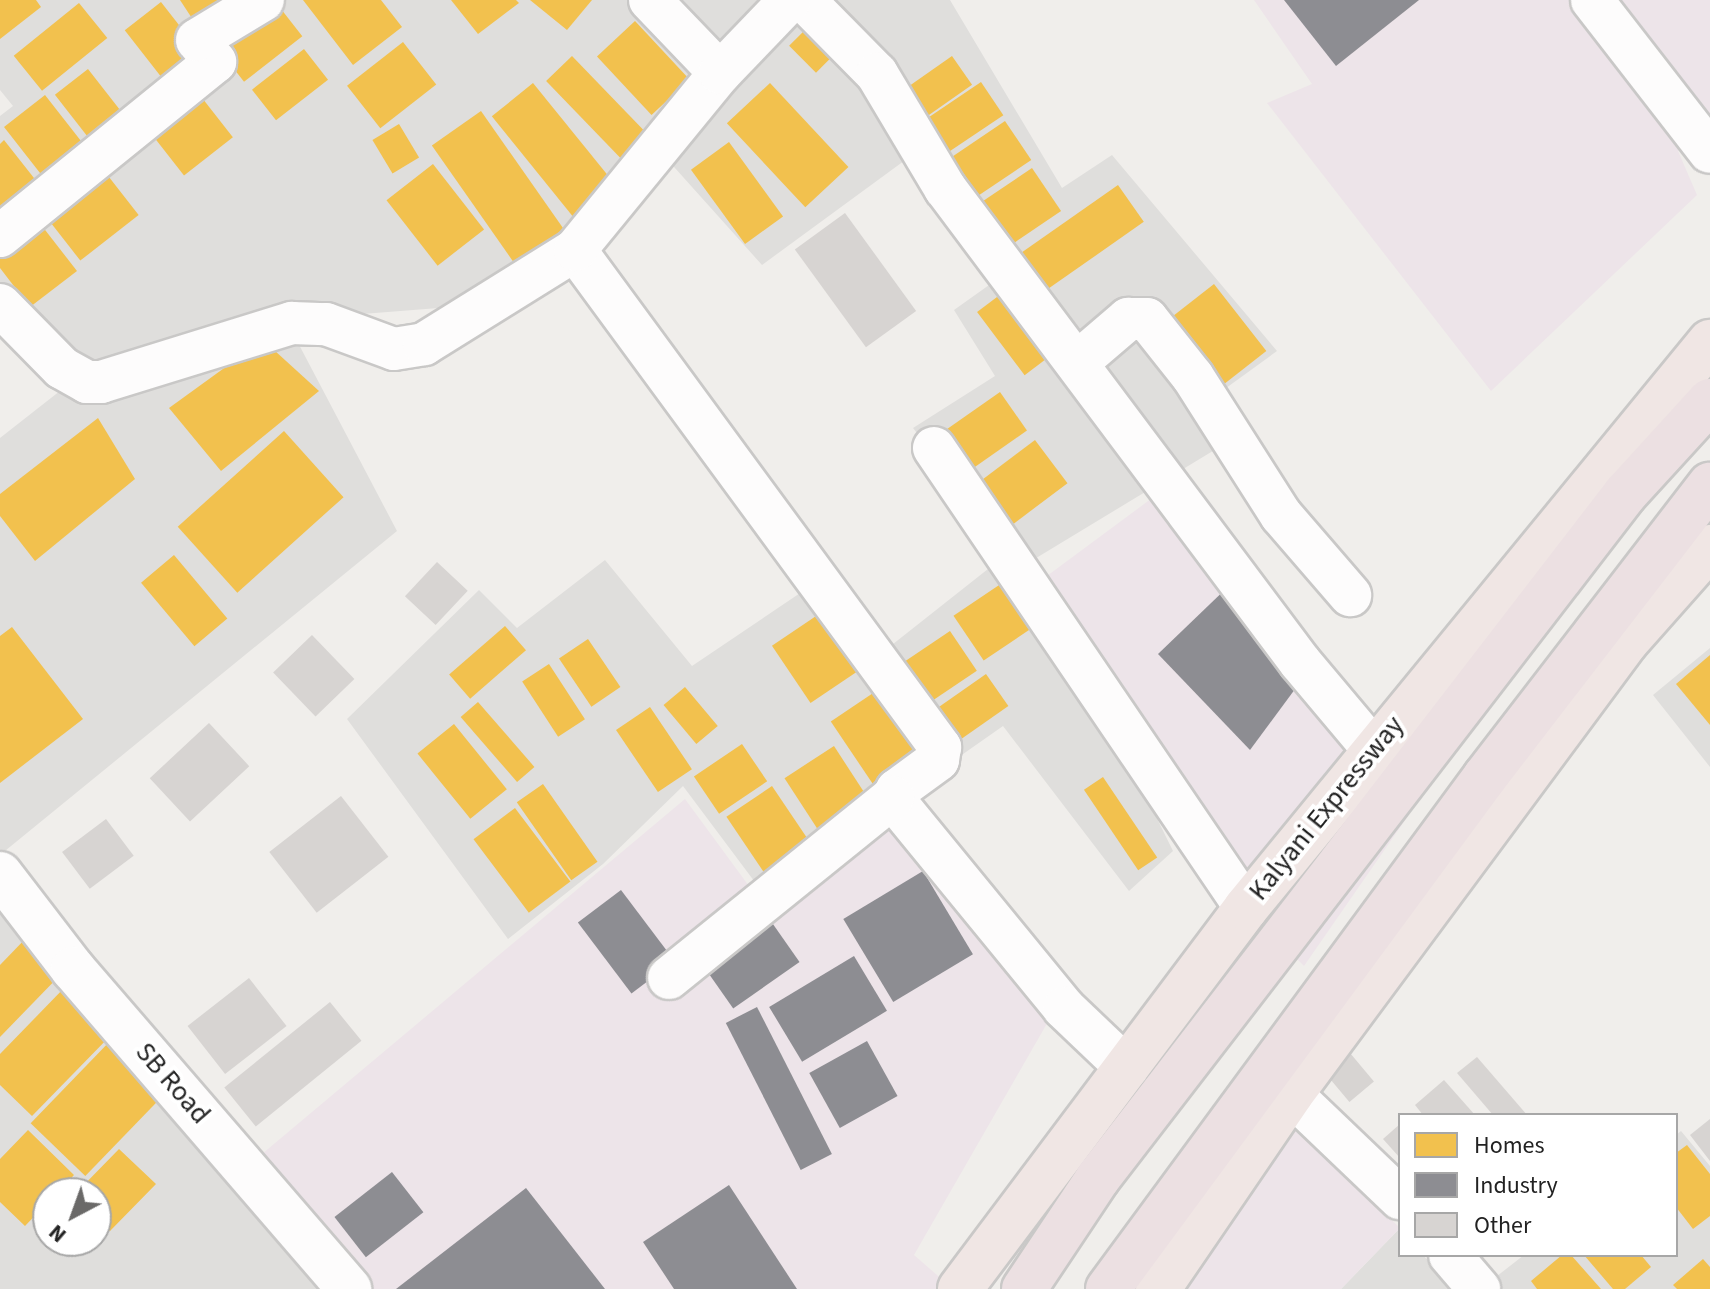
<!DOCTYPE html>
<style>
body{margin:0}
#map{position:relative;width:1710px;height:1289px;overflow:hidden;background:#f0eeeb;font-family:"Source Sans 3",sans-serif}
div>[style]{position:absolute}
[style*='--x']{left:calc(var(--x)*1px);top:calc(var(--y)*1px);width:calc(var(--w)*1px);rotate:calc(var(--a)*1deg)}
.residential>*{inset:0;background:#dfdedc}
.industrial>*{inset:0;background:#ede4e9}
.homes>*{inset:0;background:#f2c14e;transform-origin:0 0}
.industry>*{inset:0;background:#8d8d92;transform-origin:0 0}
.building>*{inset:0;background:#d7d4d2;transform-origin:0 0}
.roads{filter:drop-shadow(2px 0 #c9c8c7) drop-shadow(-2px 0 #c9c8c7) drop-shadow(0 2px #c9c8c7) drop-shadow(0 -2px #c9c8c7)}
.minor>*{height:42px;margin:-21px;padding:0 21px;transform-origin:21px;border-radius:21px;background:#fdfcfc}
.tertiary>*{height:44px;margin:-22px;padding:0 22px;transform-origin:22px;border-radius:22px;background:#fdfcfc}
.trunk>*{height:44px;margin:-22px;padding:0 22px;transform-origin:22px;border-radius:22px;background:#f0e6e4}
.motorway>*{height:44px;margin:-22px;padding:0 22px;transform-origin:22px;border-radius:22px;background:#ece0e2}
span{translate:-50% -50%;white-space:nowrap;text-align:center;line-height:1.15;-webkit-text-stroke:8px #fff;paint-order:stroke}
.street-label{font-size:28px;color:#222}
.legend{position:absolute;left:1398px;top:1113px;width:280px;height:144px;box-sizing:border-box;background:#fff;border:2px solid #a7a7a7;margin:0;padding:10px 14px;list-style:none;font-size:24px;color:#222}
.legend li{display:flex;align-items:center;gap:16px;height:40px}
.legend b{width:40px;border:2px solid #a7a7a7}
.north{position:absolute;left:32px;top:1177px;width:80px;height:80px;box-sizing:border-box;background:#fff;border:2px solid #a7a7a7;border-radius:50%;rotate:221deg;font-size:22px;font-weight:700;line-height:32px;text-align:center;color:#222}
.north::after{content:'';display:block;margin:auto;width:28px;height:36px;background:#6a6968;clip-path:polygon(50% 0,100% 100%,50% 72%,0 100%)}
</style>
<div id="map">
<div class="residential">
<div style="clip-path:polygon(0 0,770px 0,569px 258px,464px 306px,286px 320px,397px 531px,0 855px,0 438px,65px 387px,93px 390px,0 293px,0 116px,13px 106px,0 90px)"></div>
<div style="clip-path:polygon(810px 0,950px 0,1062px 188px,1112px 155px,1277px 351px,1204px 404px,1231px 440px,1023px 566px,913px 428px,995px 376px,954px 310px,1013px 268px,923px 147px,762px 265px,666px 158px)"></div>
<div style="clip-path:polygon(1007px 554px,1097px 697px,1173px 851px,1129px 891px,1003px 726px,889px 806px,769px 901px,683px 786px,603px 864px,508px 939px,347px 719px,479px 590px,517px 628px,605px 560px,692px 666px,815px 583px,869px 663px)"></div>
<div style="clip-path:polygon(1710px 648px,1710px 767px,1653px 695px)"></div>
<div style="clip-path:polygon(evenodd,0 862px,327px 1289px,0 1289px,0 862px,48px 1193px,96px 1193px,96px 1241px,48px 1241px,48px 1193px)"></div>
<div style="clip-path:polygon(1681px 1131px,1710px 1166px,1710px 1289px,1499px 1289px,1492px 1280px,1524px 1255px,1676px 1255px,1676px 1135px)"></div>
<div style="clip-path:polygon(1400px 1228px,1400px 1255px,1423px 1255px,1454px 1289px,1341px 1289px)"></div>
</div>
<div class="industrial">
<div style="clip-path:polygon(1254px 0,1710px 0,1710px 125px,1678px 151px,1697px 195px,1491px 391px,1267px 103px,1312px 84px)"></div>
<div style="clip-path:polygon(1163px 490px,1333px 670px,1408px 816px,1304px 966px,1198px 861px,1028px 590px)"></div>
<div style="clip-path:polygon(685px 799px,768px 912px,883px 815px,1053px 1013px,914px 1255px,953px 1289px,366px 1289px,262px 1154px)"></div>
<div style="clip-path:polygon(1255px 1090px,1400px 1228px,1341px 1289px,1107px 1289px)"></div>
</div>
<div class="homes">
<div style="clip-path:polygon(0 0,36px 0,41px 7px,0 39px)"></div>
<div style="clip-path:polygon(180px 0,245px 0,199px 29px)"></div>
<div style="left:274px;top:0;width:46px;height:74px;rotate:52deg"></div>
<div style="clip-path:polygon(303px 0,381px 0,402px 27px,353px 65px)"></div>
<div style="clip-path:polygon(451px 0,516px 0,519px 3px,478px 34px)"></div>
<div style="clip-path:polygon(530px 0,592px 0,567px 30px)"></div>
<div style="left:161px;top:2px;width:72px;height:46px;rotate:52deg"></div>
<div style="left:79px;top:3px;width:45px;height:84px;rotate:51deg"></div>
<div style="left:816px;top:19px;width:38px;height:38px;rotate:45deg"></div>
<div style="left:635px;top:21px;width:80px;height:52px;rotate:47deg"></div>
<div style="left:403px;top:42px;width:54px;height:71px;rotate:52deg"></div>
<div style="left:304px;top:49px;width:39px;height:66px;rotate:52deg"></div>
<div style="left:572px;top:56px;width:115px;height:36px;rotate:46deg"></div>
<div style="left:952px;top:56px;width:35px;height:64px;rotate:55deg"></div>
<div style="left:88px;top:69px;width:65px;height:42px;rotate:52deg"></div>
<div style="left:981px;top:82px;width:40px;height:71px;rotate:56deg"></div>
<div style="left:533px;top:83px;width:132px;height:53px;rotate:51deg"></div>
<div style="left:770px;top:83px;width:115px;height:59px;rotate:47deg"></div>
<div style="left:199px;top:94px;width:55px;height:62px;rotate:52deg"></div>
<div style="left:45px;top:95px;width:75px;height:52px;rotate:52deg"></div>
<div style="left:481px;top:111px;width:153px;height:60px;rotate:55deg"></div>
<div style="left:1005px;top:121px;width:47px;height:74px;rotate:56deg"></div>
<div style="left:399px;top:124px;width:39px;height:31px;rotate:59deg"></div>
<div style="clip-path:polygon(4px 140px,45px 192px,0 226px,0 144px)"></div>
<div style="left:729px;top:142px;width:92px;height:47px;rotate:54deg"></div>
<div style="left:98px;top:163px;width:66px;height:74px;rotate:52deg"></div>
<div style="left:433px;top:164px;width:83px;height:59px;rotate:52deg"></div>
<div style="left:1032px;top:168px;width:52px;height:68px;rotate:56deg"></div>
<div style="left:1118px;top:185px;width:45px;height:122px;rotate:55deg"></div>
<div style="clip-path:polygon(35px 217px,77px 271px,30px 307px,0 268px,0 244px)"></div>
<div style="left:1214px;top:284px;width:85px;height:58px;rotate:52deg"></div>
<div style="left:1013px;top:285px;width:79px;height:45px;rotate:53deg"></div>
<div style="clip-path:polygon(263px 340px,319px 391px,221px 471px,169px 408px)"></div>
<div style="left:1000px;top:392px;width:47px;height:78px;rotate:55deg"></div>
<div style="clip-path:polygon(98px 418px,135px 479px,35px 561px,0 516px,0 494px)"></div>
<div style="left:284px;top:431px;width:89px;height:143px;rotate:48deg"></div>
<div style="left:1035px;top:440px;width:54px;height:74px;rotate:53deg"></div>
<div style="left:174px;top:555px;width:83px;height:43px;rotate:50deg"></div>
<div style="left:1014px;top:575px;width:54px;height:73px;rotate:56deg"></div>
<div style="left:825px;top:610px;width:69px;height:64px;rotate:56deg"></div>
<div style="left:505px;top:626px;width:32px;height:74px;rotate:49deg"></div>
<div style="clip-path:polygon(12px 627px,83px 719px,0 783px,0 636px)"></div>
<div style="left:950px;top:631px;width:48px;height:60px;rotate:56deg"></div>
<div style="left:588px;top:639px;width:58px;height:35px;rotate:56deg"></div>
<div style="clip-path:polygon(1710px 655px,1710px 725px,1676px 684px)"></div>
<div style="left:549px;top:664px;width:66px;height:32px;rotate:57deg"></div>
<div style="left:986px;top:674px;width:39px;height:68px;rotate:55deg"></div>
<div style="left:888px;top:683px;width:78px;height:69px;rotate:56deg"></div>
<div style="left:685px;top:687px;width:51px;height:28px;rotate:50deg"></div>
<div style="left:478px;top:702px;width:86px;height:23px;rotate:49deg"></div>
<div style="left:650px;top:707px;width:75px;height:41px;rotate:56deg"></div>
<div style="left:454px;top:724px;width:84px;height:47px;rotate:51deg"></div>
<div style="left:742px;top:744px;width:45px;height:58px;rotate:56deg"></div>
<div style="left:834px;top:746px;width:77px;height:59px;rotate:57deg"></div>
<div style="left:1103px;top:777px;width:97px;height:23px;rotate:56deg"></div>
<div style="left:543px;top:784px;width:95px;height:32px;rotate:55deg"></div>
<div style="left:772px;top:786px;width:82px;height:55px;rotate:56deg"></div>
<div style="left:515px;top:808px;width:92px;height:52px;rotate:53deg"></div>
<div style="clip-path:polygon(29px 935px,65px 970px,0 1037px,0 965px)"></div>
<div style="clip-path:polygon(66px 986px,113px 1033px,32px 1116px,0 1085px,0 1054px)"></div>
<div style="left:114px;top:1037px;width:76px;height:120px;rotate:44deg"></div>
<div style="clip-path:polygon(28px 1130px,74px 1175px,57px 1193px,48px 1193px,48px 1202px,25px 1226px,0 1202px,0 1159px)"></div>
<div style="clip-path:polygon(1687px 1145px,1710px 1174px,1710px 1216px,1693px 1229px,1676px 1207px,1676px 1153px)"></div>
<div style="clip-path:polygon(119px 1149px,156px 1184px,110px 1231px,96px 1218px,96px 1193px,76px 1193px)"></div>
<div style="clip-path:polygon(1562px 1255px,1571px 1255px,1601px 1289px,1537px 1289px,1531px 1281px)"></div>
<div style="clip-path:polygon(1584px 1255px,1641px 1255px,1651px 1267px,1625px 1289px,1613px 1289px)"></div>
<div style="clip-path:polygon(1703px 1259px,1710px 1267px,1710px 1289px,1677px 1289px,1673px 1285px)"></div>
</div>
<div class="industry">
<div style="clip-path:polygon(1284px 0,1419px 0,1336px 66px)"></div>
<div style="clip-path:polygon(1235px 580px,1301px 681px,1250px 750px,1158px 654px)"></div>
<div style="left:923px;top:871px;width:97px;height:93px;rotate:59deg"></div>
<div style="left:621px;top:890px;width:89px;height:54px;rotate:53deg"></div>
<div style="left:768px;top:917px;width:55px;height:81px;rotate:55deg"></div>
<div style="left:854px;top:956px;width:64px;height:99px;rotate:59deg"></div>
<div style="left:757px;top:1007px;width:165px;height:35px;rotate:63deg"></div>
<div style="left:867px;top:1041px;width:63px;height:66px;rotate:61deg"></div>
<div style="left:392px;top:1172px;width:51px;height:73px;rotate:52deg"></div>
<div style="clip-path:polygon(729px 1185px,797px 1289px,674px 1289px,643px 1242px)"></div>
<div style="clip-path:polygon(526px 1188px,605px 1289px,396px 1289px)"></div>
</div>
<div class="building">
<div style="left:845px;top:213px;width:121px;height:62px;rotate:54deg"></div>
<div style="left:437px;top:562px;width:42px;height:47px;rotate:43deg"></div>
<div style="left:312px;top:635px;width:61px;height:54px;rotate:46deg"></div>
<div style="left:209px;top:723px;width:59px;height:81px;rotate:47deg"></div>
<div style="left:341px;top:796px;width:77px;height:91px;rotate:52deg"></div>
<div style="left:106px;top:819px;width:46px;height:55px;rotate:53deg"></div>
<div style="left:249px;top:978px;width:61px;height:78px;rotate:52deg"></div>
<div style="left:330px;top:1002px;width:50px;height:136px;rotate:51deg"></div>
<div style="left:1345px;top:1047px;width:45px;height:32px;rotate:50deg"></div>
<div style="clip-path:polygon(1477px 1057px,1527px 1115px,1493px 1115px,1457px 1073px)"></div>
<div style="clip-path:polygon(1444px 1080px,1475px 1115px,1423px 1115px,1415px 1105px)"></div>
<div style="clip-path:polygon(1710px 1119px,1710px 1161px,1690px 1135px)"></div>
<div style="clip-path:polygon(1400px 1124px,1400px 1158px,1383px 1139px)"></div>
</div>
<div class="roads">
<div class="minor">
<div style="--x:650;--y:0;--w:101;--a:46.2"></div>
<div style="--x:804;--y:0;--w:104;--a:45.4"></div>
<div style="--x:877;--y:74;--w:133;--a:59.2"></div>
<div style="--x:945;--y:188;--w:592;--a:53.17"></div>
<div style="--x:1300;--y:662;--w:114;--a:50"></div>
<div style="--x:1592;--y:0;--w:192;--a:52.2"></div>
<div style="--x:0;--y:236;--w:277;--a:-39"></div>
<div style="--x:215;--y:62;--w:28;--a:-129"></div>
<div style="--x:197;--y:40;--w:77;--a:-31.2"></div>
<div style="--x:575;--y:250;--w:617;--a:53.71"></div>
<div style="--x:940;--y:747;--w:13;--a:99"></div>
<div style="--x:938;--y:760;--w:51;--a:143.8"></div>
<div style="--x:897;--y:790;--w:8;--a:120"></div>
<div style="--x:893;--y:797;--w:9;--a:58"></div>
<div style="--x:898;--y:805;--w:262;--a:50.7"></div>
<div style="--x:1064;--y:1008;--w:87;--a:43.6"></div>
<div style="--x:0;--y:305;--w:88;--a:45.5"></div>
<div style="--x:62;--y:368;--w:29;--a:29"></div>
<div style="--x:87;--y:382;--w:14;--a:0"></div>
<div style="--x:101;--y:382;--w:200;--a:-17.2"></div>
<div style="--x:292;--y:323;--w:34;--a:2"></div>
<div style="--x:326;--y:324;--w:72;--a:20.2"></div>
<div style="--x:394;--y:349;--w:30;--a:-9"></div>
<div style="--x:424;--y:344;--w:178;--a:-31.9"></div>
<div style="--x:575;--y:250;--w:229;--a:-50.7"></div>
<div style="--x:720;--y:73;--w:101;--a:-46.2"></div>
<div style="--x:1079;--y:361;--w:65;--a:-40.6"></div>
<div style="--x:1128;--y:319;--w:19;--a:0"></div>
<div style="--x:1147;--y:319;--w:74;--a:51.6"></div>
<div style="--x:1193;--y:377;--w:164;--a:57.5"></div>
<div style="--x:1281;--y:515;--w:106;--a:49.2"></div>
<div style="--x:934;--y:448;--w:556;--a:55.85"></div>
<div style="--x:669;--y:978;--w:288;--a:-38.9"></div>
<div style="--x:1291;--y:1094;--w:151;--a:43.7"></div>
<div style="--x:1450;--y:1255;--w:45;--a:49.5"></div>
</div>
<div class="tertiary">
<div style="--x:0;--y:874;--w:120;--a:52.5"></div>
<div style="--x:73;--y:969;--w:423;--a:49.2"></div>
</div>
<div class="trunk">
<div style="--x:960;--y:1289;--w:476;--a:-53.1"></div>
<div style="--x:1246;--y:908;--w:732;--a:-50.66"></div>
<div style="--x:1158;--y:1289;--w:236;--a:-55.7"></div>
<div style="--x:1291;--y:1094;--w:563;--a:-53.46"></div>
<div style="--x:1626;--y:642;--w:127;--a:-48.5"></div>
</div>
<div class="motorway">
<div style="--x:1024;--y:1289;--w:133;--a:-56.3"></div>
<div style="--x:1098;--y:1178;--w:863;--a:-52.39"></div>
<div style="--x:1625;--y:494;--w:126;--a:-47.6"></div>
<div style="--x:1108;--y:1289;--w:636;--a:-53.63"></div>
<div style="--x:1485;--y:777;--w:369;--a:-52.4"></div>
</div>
</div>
<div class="street-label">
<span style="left:1326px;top:808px;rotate:-51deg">Kalyani Expressway</span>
<span style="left:173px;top:1083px;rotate:49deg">SB Road</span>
</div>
<ul class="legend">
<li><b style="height:22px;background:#f2c14e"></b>Homes</li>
<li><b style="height:22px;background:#8d8d92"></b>Industry</li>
<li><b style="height:22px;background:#d7d4d2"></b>Other</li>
</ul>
<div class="north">N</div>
</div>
